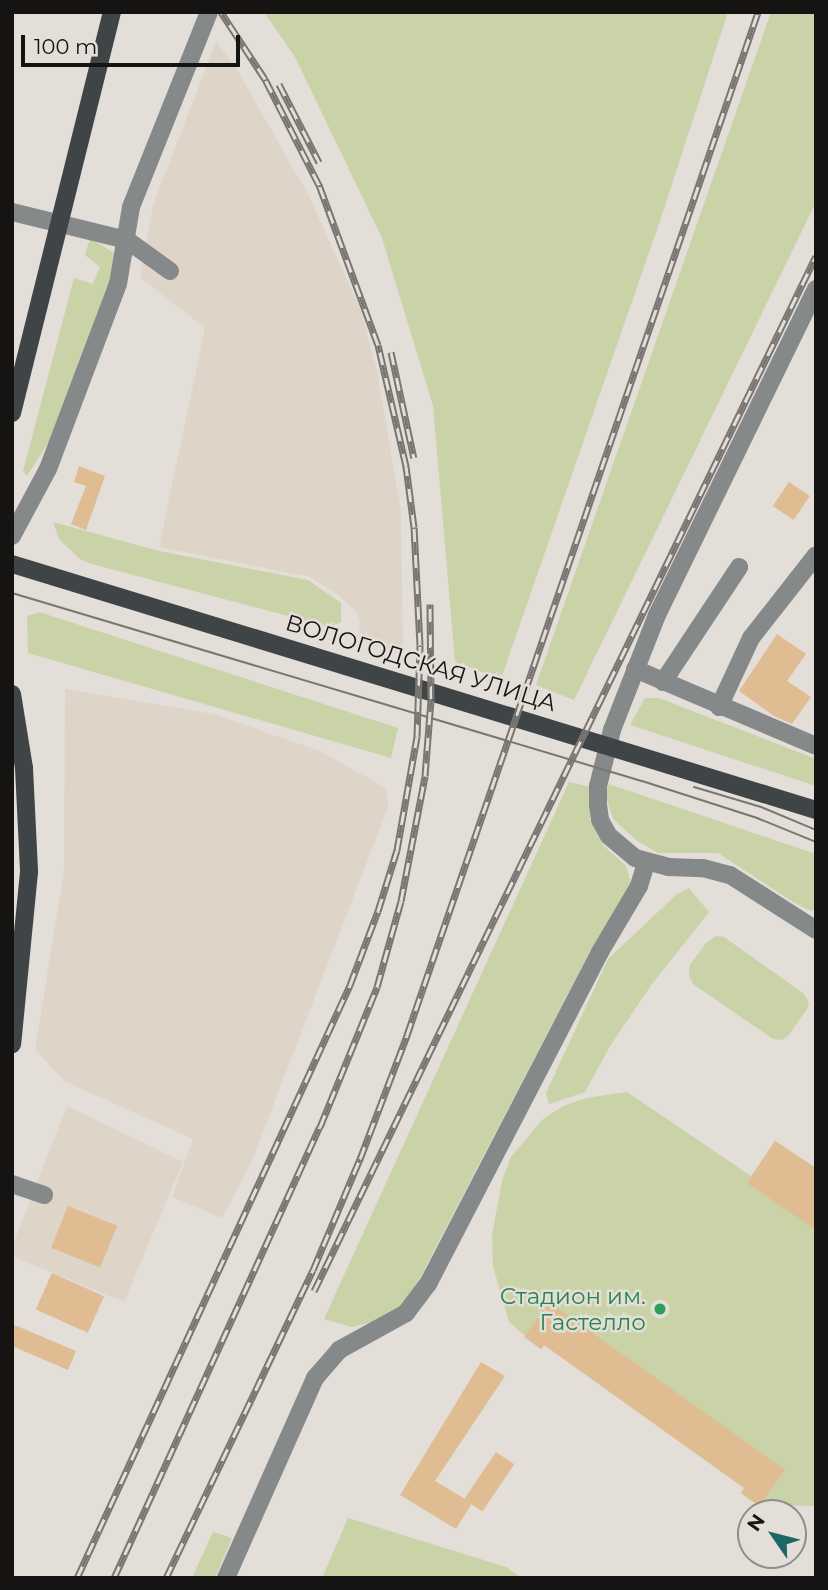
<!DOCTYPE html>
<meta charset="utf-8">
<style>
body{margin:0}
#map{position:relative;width:828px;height:1590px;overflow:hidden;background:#e3ded8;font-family:Montserrat,sans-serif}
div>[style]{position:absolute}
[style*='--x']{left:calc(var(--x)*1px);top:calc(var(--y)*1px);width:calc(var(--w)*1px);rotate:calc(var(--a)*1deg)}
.built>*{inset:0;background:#dfd4c8}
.green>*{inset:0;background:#cad2a7}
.building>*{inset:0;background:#e0bc93;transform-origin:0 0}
.minor>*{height:18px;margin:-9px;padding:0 9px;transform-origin:9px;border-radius:9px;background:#86898a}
.major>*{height:18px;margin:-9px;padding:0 9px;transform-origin:9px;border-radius:9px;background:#3f4546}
.tram>*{height:2px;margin:-1px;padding:0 1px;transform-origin:1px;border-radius:1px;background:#797672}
.rail>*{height:7px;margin-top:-3.5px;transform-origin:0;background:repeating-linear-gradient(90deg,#e3ded8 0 13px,#797672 0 26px);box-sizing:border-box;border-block:2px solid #797672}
.dots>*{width:19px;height:19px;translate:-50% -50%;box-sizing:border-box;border:4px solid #e3ded8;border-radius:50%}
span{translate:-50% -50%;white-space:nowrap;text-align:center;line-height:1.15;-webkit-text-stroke:5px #e3ded8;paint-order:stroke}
.street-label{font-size:23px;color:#161412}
.leisure-label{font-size:23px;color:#27864d}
.right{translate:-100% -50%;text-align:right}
.frame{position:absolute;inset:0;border:14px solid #161412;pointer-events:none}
.north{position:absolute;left:737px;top:1499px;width:70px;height:70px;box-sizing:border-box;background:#e3ded8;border:2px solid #918d89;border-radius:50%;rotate:305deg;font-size:19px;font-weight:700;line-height:28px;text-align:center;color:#161412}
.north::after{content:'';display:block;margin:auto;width:24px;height:32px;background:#1c6866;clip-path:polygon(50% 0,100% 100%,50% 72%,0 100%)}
.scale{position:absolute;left:21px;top:35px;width:219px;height:32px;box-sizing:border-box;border:4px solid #161412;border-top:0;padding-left:9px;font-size:21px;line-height:24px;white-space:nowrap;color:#161412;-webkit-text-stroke:5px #e3ded8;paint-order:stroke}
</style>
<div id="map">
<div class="built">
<div style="clip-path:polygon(216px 42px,235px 66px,309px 196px,361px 311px,377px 371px,401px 511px,403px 655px,358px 640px,360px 622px,356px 611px,338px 595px,310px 577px,159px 547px,205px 328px,140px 277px,153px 205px)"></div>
<div style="clip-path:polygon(65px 689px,213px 714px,320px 751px,386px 788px,388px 807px,251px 1163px,222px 1218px,172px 1197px,193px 1139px,64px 1081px,35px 1049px,64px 871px)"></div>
<div style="clip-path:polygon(67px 1106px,183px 1162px,124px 1302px,12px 1256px,12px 1247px)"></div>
</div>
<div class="green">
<div style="clip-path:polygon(264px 12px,728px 12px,661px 218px,501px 679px,455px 662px,433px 406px,382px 238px,295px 57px)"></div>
<div style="clip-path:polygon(771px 12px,816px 12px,816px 202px,574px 700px,536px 685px)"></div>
<div style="clip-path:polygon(90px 238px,117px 255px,113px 283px,57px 429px,27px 476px,23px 471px,74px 278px,93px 284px,100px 267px,85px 255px)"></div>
<div style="clip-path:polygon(53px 522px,159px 551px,308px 580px,341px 603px,341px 622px,330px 627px,92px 564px,80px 559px,59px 539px)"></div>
<div style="clip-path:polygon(39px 612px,398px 728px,391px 758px,28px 653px,27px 616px)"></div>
<div style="clip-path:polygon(645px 698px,659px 698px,816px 759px,816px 786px,630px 725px)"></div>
<div style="clip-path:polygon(569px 782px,591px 787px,590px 820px,604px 846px,626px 866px,632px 886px,589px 953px,413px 1291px,397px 1309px,373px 1322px,352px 1327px,324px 1319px)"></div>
<div style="clip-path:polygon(609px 784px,816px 854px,816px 909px,811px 911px,793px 902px,718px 853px,658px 853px,636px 840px,613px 819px,605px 793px)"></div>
<div style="clip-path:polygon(689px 888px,709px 912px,652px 984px,610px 1046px,585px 1092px,549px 1104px,546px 1093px,608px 959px,677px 894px)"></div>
<div style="clip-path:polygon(716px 936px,724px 937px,804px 994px,809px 1003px,807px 1009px,788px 1036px,782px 1040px,773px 1039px,693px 984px,689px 975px,690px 965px,706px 943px)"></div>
<div style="clip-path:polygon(627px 1092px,751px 1176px,775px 1141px,816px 1168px,816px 1506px,783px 1505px,763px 1500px,759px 1506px,741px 1493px,744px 1488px,545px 1345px,541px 1349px,509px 1322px,493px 1266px,492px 1235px,502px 1181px,511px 1157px,542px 1120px,563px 1106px,586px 1098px)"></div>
<div style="clip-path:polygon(348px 1518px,506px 1567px,522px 1578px,322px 1578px)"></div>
<div style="clip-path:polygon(213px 1532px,232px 1538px,215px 1578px,192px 1578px)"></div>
</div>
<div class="building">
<div style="clip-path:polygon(79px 466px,105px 476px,86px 530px,71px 524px,86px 486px,74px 482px)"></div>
<div style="left:789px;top:482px;width:25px;height:29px;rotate:34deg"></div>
<div style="clip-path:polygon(777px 634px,806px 654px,787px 681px,811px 697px,792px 724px,774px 716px,739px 691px)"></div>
<div style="clip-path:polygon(775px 1141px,816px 1168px,816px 1230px,747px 1183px)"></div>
<div style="left:68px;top:1206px;width:53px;height:45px;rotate:22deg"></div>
<div style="left:52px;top:1273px;width:57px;height:40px;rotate:24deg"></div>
<div style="clip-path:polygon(549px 1302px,785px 1470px,759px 1506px,741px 1493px,744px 1488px,544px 1345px,541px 1349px,524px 1337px)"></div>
<div style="clip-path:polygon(12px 1324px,76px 1351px,68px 1370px,12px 1346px)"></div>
<div style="clip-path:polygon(481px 1362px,505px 1376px,435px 1481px,472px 1503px,456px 1529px,400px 1495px)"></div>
<div style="left:496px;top:1452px;width:22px;height:57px;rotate:34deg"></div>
</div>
<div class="minor">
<div style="--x:12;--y:212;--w:118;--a:13.7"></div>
<div style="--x:127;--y:240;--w:53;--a:35.8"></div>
<div style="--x:816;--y:289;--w:363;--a:116"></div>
<div style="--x:657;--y:615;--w:123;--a:111.4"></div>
<div style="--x:612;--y:730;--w:58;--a:104"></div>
<div style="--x:598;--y:786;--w:19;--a:90"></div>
<div style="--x:598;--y:805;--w:15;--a:82"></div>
<div style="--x:600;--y:820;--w:18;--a:61"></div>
<div style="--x:609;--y:836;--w:34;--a:40"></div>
<div style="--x:635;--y:858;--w:34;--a:15"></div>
<div style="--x:668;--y:867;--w:35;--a:2"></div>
<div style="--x:703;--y:868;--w:28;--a:15"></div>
<div style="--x:730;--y:875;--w:102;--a:32.6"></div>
<div style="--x:12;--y:536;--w:76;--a:-61.8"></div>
<div style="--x:48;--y:469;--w:198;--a:-69.3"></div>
<div style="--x:118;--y:284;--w:78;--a:-80.4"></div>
<div style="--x:131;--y:207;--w:210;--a:-68.2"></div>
<div style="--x:635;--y:669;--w:197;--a:23"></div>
<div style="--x:663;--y:682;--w:138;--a:-56.5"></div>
<div style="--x:719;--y:707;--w:76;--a:-65.1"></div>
<div style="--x:751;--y:638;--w:105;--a:-51.9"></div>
<div style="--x:12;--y:1184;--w:34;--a:19"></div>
<div style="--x:226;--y:1578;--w:219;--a:-66"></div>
<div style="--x:315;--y:1378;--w:37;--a:-49"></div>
<div style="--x:339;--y:1350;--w:77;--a:-28.9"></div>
<div style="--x:406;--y:1313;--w:36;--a:-53"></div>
<div style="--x:428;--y:1284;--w:374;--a:-62.6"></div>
<div style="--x:600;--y:952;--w:77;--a:-59.4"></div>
<div style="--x:639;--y:886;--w:24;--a:-73"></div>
</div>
<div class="major">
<div style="--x:12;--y:413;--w:413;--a:-76"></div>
<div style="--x:12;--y:564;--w:841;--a:17.01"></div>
<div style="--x:12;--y:694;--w:75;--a:80.8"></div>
<div style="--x:24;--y:768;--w:104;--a:87.2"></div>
<div style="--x:29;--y:872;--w:173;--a:95.6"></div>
</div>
<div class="tram">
<div style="--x:12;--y:593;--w:657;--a:16.62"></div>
<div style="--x:642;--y:781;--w:121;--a:17.8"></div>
<div style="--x:757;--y:818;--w:64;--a:22.1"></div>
<div style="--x:694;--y:787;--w:70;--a:16.6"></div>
<div style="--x:761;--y:807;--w:60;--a:22.7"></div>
</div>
<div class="rail">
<div style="--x:279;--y:84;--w:88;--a:62.9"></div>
<div style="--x:391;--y:352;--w:108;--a:77.8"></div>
<div style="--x:314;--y:1291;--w:1150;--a:-64.13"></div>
<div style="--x:77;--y:1578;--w:653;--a:-65.28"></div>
<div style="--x:350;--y:985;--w:79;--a:-69.3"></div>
<div style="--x:378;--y:911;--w:64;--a:-72.7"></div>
<div style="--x:397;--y:850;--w:115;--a:-80"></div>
<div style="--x:417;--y:737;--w:92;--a:-88.1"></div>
<div style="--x:420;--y:645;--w:118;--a:-92.9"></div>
<div style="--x:414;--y:527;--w:62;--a:-97.5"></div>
<div style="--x:406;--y:466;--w:124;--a:-103"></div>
<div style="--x:378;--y:345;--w:171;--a:-110.2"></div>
<div style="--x:319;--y:185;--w:119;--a:-117"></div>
<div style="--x:265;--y:79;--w:80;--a:-123.3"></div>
<div style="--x:114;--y:1578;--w:496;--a:-65.5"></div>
<div style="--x:320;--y:1127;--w:151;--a:-67.8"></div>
<div style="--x:377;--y:987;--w:89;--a:-74.4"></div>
<div style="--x:401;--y:901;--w:127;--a:-79.1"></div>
<div style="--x:425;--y:776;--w:77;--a:-85.5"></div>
<div style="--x:431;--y:699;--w:95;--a:-90.6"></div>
<div style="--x:166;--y:1578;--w:341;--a:-64.5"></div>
<div style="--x:313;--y:1270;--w:121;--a:-67.1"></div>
<div style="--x:360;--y:1159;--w:133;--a:-69.2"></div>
<div style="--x:407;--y:1035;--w:1082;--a:-71.06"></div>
</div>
<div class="dots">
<div style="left:660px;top:1309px;background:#2e9e5b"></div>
</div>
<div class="street-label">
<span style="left:421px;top:663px;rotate:17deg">ВОЛОГОДСКАЯ УЛИЦА</span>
</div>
<div class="leisure-label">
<span class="right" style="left:646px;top:1309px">Стадион им.<br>Гастелло</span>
</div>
<div class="frame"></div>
<div class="north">N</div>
<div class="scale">100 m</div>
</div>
